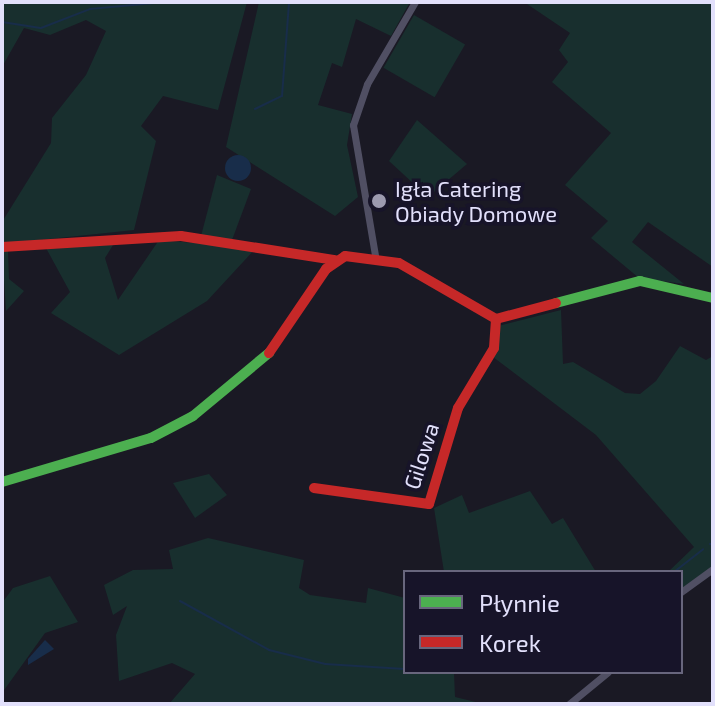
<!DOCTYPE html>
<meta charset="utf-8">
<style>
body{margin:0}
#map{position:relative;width:715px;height:706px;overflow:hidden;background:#1a1924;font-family:"Exo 2",sans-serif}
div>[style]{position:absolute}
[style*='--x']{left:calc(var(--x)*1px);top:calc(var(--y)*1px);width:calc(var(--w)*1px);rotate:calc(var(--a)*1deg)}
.green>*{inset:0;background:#182f2e;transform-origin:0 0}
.water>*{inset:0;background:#182d4a}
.round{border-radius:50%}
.stream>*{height:2px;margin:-1px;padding:0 1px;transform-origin:1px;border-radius:1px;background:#182d4a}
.street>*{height:7px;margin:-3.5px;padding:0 3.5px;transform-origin:3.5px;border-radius:3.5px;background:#504f63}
.fast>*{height:10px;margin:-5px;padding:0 5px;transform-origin:5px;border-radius:5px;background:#4caf50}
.jam>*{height:10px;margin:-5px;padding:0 5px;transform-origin:5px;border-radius:5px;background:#c62828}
.dots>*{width:22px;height:22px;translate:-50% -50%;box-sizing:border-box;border:4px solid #171429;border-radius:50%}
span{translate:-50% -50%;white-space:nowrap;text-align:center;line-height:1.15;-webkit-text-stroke:7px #171429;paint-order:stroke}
.poi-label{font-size:22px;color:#e2e0fb}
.left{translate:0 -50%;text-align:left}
.street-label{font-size:22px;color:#e2e0fb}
.frame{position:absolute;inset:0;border:4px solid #e2e0fb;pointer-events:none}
.legend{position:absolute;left:403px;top:570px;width:280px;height:104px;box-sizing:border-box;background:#171429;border:2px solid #68667d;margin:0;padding:10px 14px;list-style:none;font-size:24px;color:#e2e0fb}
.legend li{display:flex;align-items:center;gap:16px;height:40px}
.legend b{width:40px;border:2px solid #68667d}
</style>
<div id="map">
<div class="green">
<div style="clip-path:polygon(2px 2px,247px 2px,218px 110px,163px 96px,141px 126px,156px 141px,134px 230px,2px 244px,2px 222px,51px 143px,52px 118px,86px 75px,106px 31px,86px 20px,50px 35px,24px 28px,2px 67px)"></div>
<div style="clip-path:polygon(259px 2px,410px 2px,391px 36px,356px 19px,342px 67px,332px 63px,318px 105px,352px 114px,347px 145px,358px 197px,335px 216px,226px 147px)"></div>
<div style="clip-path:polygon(524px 2px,713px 2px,713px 267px,648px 222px,632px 242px,684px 284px,639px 278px,591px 238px,608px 221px,565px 185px,611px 133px,552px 82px,568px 62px,559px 50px,570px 33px)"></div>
<div style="left:414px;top:15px;width:59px;height:61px;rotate:30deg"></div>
<div style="clip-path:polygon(417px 120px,467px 164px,428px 197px,389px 161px)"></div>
<div style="clip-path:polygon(217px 175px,251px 189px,232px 240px,201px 236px)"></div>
<div style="clip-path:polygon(118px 237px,105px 258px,118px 300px,159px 240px,256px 248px,207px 301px,119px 355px,51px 313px,70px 292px,46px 248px)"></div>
<div style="clip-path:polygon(2px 250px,8px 251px,9px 279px,24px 291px,6px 311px)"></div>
<div style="clip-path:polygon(561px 310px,563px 364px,573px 362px,625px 393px,640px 394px,656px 381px,680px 346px,706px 360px,713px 356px,713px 566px,681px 589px,681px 572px,668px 572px,694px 547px,596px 435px,493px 357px,498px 326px)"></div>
<div style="clip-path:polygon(209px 474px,227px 495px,195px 518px,173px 483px)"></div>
<div style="clip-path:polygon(530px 491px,552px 524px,563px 518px,596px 572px,444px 572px,434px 508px,462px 495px,469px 513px)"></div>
<div style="clip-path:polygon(208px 538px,304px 560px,299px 588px,310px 595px,366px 603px,368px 588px,405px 598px,405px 672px,454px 672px,455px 697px,484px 704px,169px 704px,195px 674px,172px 663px,119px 681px,116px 635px,127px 606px,113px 615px,104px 585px,133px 570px,173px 569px,169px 550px)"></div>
<div style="clip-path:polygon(50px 576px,78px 622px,45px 633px,2px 693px,2px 603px,13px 588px)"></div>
</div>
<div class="water">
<div class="round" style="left:225px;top:155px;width:26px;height:26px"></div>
<div style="clip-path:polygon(45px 640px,54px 649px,28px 665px,28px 659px)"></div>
</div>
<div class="stream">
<div style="--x:2;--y:22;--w:39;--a:9"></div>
<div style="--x:41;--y:28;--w:53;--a:-21.2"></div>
<div style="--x:90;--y:9;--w:75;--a:-5.3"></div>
<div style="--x:255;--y:109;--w:30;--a:-26"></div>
<div style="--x:282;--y:96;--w:94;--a:-85.7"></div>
<div style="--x:710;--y:544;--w:3;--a:0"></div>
<div style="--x:674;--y:572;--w:37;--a:-38"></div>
<div style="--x:180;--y:601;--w:102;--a:28.8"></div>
<div style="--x:269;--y:650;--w:58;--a:14"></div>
<div style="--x:325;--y:664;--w:80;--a:3.6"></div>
</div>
<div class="street">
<div style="--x:375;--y:255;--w:132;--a:-99.6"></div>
<div style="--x:353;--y:125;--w:43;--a:-71.1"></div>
<div style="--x:367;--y:84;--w:95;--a:-59.7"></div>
<div style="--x:681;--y:592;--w:39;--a:-36"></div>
<div style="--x:569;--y:704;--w:50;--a:-39.4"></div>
</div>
<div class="fast">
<div style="--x:556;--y:303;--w:87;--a:-14.7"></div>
<div style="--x:640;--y:281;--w:75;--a:13.1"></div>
<div style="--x:2;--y:482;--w:155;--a:-16.5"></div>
<div style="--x:151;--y:438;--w:47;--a:-27.6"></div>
<div style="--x:193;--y:416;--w:99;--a:-39.7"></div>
</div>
<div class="jam">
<div style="--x:2;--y:247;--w:179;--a:-3.5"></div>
<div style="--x:181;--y:236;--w:156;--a:8.9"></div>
<div style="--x:269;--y:353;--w:102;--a:-55.8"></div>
<div style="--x:326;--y:269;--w:23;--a:-34"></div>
<div style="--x:345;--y:256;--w:54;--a:7.4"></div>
<div style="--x:399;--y:263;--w:112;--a:30"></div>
<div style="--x:496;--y:319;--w:62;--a:-14.9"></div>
<div style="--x:314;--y:488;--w:116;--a:7.9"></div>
<div style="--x:429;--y:504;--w:100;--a:-73.2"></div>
<div style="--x:458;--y:408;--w:70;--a:-59"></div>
<div style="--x:494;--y:348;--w:29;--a:-86"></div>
</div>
<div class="dots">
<div style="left:379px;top:201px;background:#9c9ab0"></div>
</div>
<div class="poi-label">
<span class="left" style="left:395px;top:201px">Igła Catering<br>Obiady Domowe</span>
</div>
<div class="street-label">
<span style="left:421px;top:456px;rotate:-72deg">Gilowa</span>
</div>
<div class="frame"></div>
<ul class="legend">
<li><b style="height:10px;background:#4caf50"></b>Płynnie</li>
<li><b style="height:10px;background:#c62828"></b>Korek</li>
</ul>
</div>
